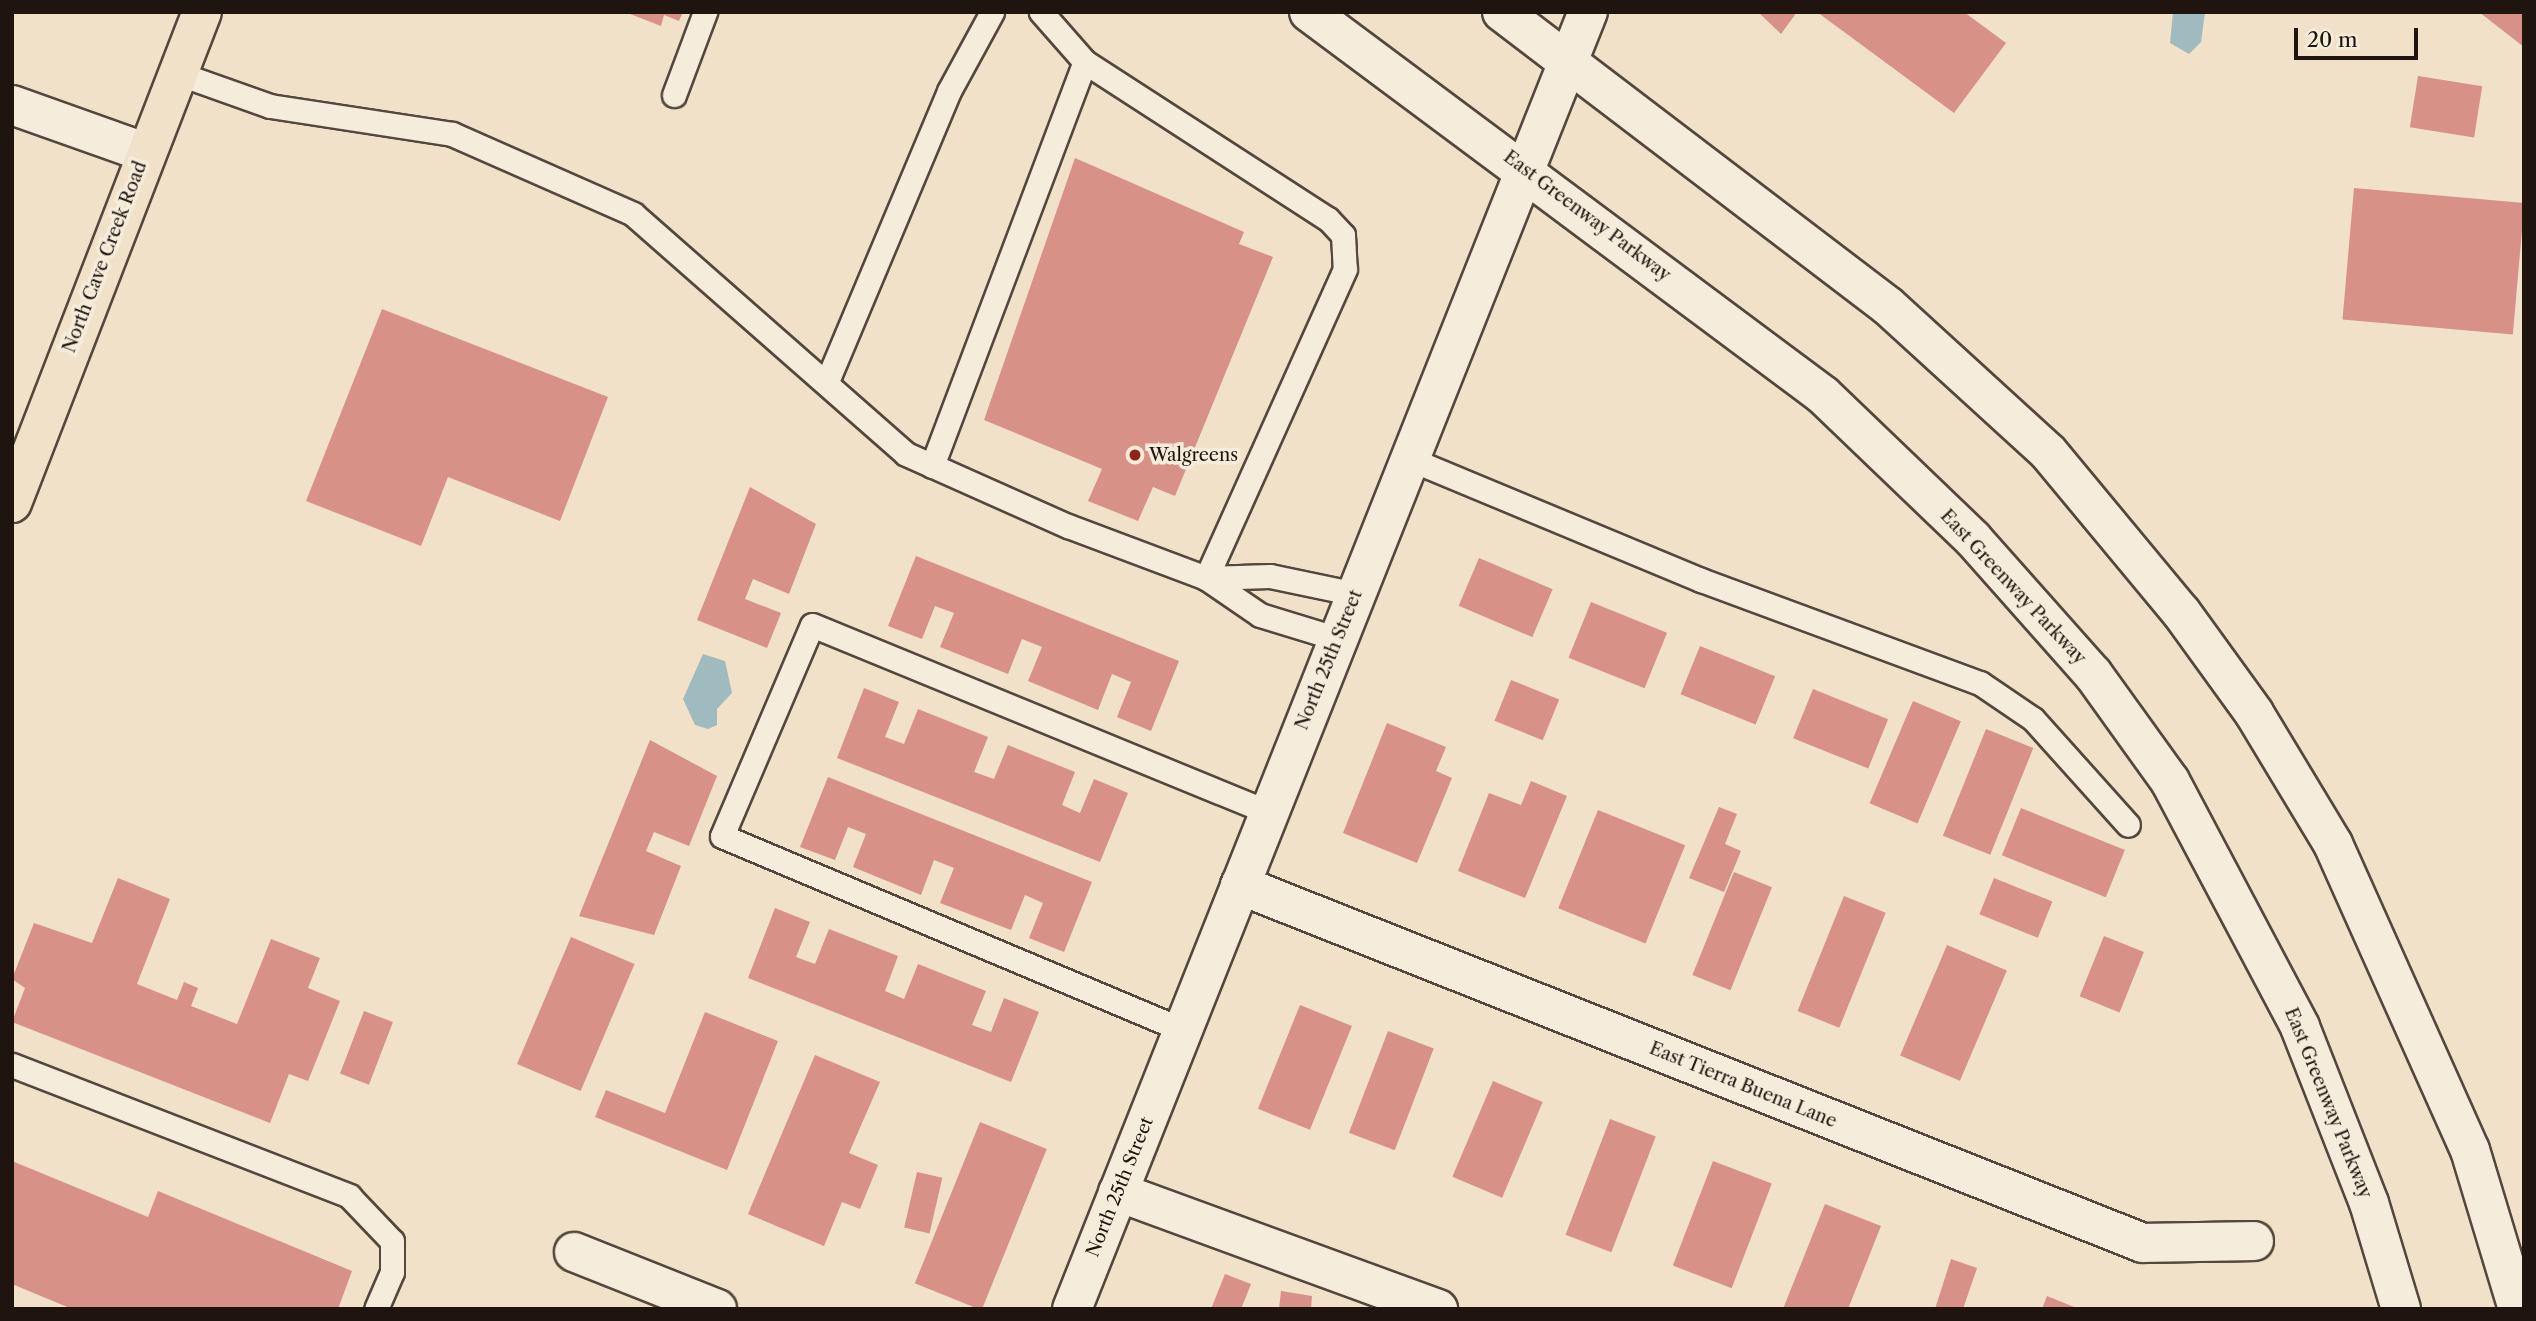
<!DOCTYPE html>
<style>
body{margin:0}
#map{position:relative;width:2536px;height:1321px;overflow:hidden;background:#f1e1c8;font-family:"Libre Caslon Text",serif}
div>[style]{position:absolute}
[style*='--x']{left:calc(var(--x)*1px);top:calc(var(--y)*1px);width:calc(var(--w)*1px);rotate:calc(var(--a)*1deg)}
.water>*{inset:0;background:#a0bbc0}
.building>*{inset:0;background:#d79186;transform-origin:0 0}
.roads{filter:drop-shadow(2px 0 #54473d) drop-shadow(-2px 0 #54473d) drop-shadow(0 2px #54473d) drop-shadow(0 -2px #54473d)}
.service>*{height:23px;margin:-11.5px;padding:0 11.5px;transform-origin:11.5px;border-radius:11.5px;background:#f6ecdb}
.minor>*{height:38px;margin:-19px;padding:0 19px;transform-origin:19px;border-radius:19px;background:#f6ecdb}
.secondary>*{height:38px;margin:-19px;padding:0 19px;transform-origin:19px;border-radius:19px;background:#f6ecdb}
.primary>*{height:38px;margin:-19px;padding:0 19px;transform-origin:19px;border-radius:19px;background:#f1e1c8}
.dots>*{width:19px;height:19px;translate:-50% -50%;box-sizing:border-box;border:4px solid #f6ecdb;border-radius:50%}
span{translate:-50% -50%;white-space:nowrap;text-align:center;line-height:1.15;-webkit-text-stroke:7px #f6ecdb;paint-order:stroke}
.street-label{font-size:18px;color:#20140f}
.poi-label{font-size:18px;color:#20140f}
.left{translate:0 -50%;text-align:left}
.frame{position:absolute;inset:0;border:14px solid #20140f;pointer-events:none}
.scale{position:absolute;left:2294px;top:28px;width:124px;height:32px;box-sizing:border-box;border:4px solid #20140f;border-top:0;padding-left:9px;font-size:21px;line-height:24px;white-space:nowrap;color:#20140f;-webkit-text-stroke:5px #f6ecdb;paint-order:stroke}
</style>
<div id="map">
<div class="water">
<div style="clip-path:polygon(2173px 12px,2205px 12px,2201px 42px,2189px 54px,2170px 43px)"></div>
<div style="clip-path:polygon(703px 654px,725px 661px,732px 693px,717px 709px,717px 725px,708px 729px,695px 725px,683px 699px)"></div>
</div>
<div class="building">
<div style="clip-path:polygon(625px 12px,683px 12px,679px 21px,664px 15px,661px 26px)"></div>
<div style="clip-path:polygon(1758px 12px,1797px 12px,1781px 34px)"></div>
<div style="clip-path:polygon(1817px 12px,1964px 12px,2006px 43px,1954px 113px)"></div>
<div style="clip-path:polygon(2479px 12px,2524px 12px,2524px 47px)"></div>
<div style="left:2418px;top:76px;width:65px;height:52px;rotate:9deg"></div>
<div style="clip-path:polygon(1075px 158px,1244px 232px,1239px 244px,1273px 257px,1175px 496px,1153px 487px,1138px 521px,1088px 501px,1102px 469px,984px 420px)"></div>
<div style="left:2354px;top:188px;width:171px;height:132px;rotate:5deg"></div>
<div style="clip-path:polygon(382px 309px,608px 397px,560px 521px,448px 477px,421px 546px,306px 501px)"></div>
<div style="clip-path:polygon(750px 487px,816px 524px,789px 594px,753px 579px,745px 599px,781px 613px,767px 648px,697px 620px)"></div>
<div style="clip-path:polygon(916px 556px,1179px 661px,1151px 731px,1117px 717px,1131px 682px,1112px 674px,1098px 710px,1028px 681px,1042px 647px,1022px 639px,1008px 674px,940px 647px,954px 613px,935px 606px,922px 639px,888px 626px)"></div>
<div style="left:1479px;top:558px;width:80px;height:52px;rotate:23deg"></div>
<div style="left:1591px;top:602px;width:82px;height:60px;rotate:22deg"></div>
<div style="left:1700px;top:646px;width:81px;height:52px;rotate:22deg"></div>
<div style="left:1511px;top:680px;width:52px;height:44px;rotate:22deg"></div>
<div style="clip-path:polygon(864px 688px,899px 702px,885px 737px,904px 744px,918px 709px,988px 737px,974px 772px,994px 779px,1008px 745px,1075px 772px,1062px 805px,1080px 813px,1094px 779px,1128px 793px,1100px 862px,837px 758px)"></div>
<div style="left:1813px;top:689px;width:81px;height:53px;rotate:22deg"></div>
<div style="left:1913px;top:701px;width:52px;height:111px;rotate:23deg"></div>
<div style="clip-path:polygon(1387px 723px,1446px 747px,1436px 771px,1452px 778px,1417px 863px,1343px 833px)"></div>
<div style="left:1986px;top:729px;width:51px;height:115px;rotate:22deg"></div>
<div style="clip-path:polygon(650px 740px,717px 776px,689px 846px,654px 832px,646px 851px,681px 866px,654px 935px,579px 916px)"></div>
<div style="clip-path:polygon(828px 777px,1092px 882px,1064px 952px,1029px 938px,1043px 903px,1025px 895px,1011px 930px,940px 903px,954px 868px,934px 860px,921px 895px,853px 867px,866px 834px,848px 827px,835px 860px,800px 847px)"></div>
<div style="clip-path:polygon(1531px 781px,1567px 796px,1525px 898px,1458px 871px,1489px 793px,1521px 805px)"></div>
<div style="clip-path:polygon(1719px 807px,1737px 814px,1725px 844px,1741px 851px,1724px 892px,1689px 878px)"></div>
<div style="left:2021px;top:808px;width:112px;height:51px;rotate:22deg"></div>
<div style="left:1598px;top:810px;width:94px;height:106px;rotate:22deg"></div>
<div style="left:1734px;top:872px;width:41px;height:111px;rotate:22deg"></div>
<div style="clip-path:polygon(118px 878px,170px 899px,137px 984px,177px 1000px,184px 982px,198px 988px,191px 1006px,237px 1024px,271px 939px,320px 958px,308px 988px,340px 1001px,308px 1081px,289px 1074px,270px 1123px,12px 1022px,25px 988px,12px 979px,34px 923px,92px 943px)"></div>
<div style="left:1994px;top:878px;width:63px;height:39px;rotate:22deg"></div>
<div style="left:1844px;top:896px;width:45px;height:124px;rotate:22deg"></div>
<div style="clip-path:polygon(775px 908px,810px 922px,796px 957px,815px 964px,829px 929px,898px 956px,885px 991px,904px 999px,918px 964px,986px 991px,972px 1025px,991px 1032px,1004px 998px,1039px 1012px,1011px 1082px,748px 978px)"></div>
<div style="left:2104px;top:936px;width:43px;height:65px;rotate:22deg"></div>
<div style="left:571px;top:937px;width:69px;height:138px;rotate:23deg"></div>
<div style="left:1947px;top:945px;width:65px;height:120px;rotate:23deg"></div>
<div style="left:1300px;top:1005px;width:56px;height:112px;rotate:22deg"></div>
<div style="left:364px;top:1011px;width:31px;height:67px;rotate:21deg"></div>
<div style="clip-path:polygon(705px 1012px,778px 1041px,727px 1170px,595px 1117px,606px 1090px,665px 1113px)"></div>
<div style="left:1388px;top:1031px;width:49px;height:109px;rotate:21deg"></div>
<div style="clip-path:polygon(815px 1055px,880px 1082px,849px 1153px,878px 1165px,860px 1209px,842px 1202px,824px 1246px,748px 1214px)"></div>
<div style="left:1493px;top:1081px;width:54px;height:104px;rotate:23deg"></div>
<div style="left:1610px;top:1119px;width:49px;height:124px;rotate:21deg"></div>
<div style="left:980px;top:1122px;width:72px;height:174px;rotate:22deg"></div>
<div style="clip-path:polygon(12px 1161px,148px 1217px,158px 1191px,352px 1271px,338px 1309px,72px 1309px,12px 1284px)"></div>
<div style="left:1713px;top:1161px;width:63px;height:112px;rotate:21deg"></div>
<div style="left:917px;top:1172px;width:26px;height:57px;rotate:13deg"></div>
<div style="clip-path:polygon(1825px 1204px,1881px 1226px,1848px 1309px,1783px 1309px)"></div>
<div style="clip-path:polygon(1951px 1259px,1977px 1268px,1963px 1309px,1935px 1309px)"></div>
<div style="clip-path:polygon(1225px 1274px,1251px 1284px,1241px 1309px,1211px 1309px)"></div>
<div style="clip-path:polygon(1281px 1291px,1312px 1296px,1311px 1309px,1279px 1309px)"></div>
<div style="clip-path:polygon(2047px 1296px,2079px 1309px,2042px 1309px)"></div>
</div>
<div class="roads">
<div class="service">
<div style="--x:1085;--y:62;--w:289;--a:32.9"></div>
<div style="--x:1328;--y:219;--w:22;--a:47"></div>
<div style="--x:1343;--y:235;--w:34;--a:87"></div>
<div style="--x:1345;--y:269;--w:339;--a:114.2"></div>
<div style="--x:177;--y:73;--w:99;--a:19.5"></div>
<div style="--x:270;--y:106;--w:184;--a:8.7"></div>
<div style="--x:452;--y:134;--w:198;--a:23.8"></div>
<div style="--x:633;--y:214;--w:363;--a:41.3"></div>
<div style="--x:906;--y:454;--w:177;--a:24"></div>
<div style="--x:1068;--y:526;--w:147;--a:20.6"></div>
<div style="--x:1206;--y:578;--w:65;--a:34.4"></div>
<div style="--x:1260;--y:615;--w:82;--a:17.1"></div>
<div style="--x:674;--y:95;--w:89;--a:-69.5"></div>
<div style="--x:828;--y:379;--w:312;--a:-67.2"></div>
<div style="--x:949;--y:91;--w:90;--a:-61.4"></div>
<div style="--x:1410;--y:459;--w:315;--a:22.6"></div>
<div style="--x:1701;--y:580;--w:297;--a:20.3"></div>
<div style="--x:1980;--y:683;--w:64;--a:34.2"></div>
<div style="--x:2033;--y:719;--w:142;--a:48.1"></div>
<div style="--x:932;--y:466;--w:432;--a:-69.3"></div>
<div style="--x:1085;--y:62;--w:67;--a:-131.3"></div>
<div style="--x:1206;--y:578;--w:64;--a:-1.8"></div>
<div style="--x:1270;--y:576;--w:88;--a:11.8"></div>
<div style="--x:1183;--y:1030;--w:500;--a:-157.18"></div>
<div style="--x:722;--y:836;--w:229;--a:-66.9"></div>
<div style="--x:812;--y:625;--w:494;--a:22.3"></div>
<div style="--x:12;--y:1065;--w:362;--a:21.2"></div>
<div style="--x:349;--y:1196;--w:62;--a:46.3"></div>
<div style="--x:392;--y:1241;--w:31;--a:90"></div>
<div style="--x:392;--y:1272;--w:40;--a:113.4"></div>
</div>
<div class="minor">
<div style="--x:12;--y:105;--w:140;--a:19.6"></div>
<div style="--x:1240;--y:885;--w:971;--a:21.63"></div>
<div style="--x:2143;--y:1243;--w:111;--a:-1"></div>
<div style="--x:1118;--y:1192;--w:341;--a:20.1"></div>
<div style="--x:574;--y:1252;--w:154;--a:21.7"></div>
<div style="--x:1072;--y:1309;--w:1396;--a:-68.31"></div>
</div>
<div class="secondary">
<div style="--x:1309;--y:12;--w:641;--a:36.69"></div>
<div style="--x:1823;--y:395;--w:208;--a:43.8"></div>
<div style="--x:1973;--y:539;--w:181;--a:48.4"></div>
<div style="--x:2093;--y:674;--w:132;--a:54.3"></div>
<div style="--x:2170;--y:781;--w:278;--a:62.1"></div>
<div style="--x:2300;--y:1027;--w:189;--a:68.6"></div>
<div style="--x:2369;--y:1203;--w:111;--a:73.2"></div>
<div style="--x:1502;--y:12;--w:485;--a:37.3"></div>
<div style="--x:1888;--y:306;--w:217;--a:42.4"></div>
<div style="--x:2048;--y:452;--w:208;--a:50.3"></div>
<div style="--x:2181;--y:612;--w:125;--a:54.1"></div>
<div style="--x:2254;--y:713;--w:153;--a:58.9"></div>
<div style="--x:2333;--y:844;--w:335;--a:65.9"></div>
<div style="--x:2470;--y:1150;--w:166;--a:73.2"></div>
</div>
<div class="primary">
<div style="--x:12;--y:503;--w:526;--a:-68.85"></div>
</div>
</div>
<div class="dots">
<div style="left:1135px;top:455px;background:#8f2418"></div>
</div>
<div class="street-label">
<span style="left:1587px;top:216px;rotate:37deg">East Greenway Parkway</span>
<span style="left:105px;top:257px;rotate:-69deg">North Cave Creek Road</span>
<span style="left:2013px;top:587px;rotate:47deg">East Greenway Parkway</span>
<span style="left:1329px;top:660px;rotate:-68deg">North 25th Street</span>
<span style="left:1743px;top:1085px;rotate:22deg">East Tierra Buena Lane</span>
<span style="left:2328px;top:1103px;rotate:68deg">East Greenway Parkway</span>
<span style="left:1120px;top:1187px;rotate:-68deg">North 25th Street</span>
</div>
<div class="poi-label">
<span class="left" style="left:1149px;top:455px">Walgreens</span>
</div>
<div class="frame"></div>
<div class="scale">20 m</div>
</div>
